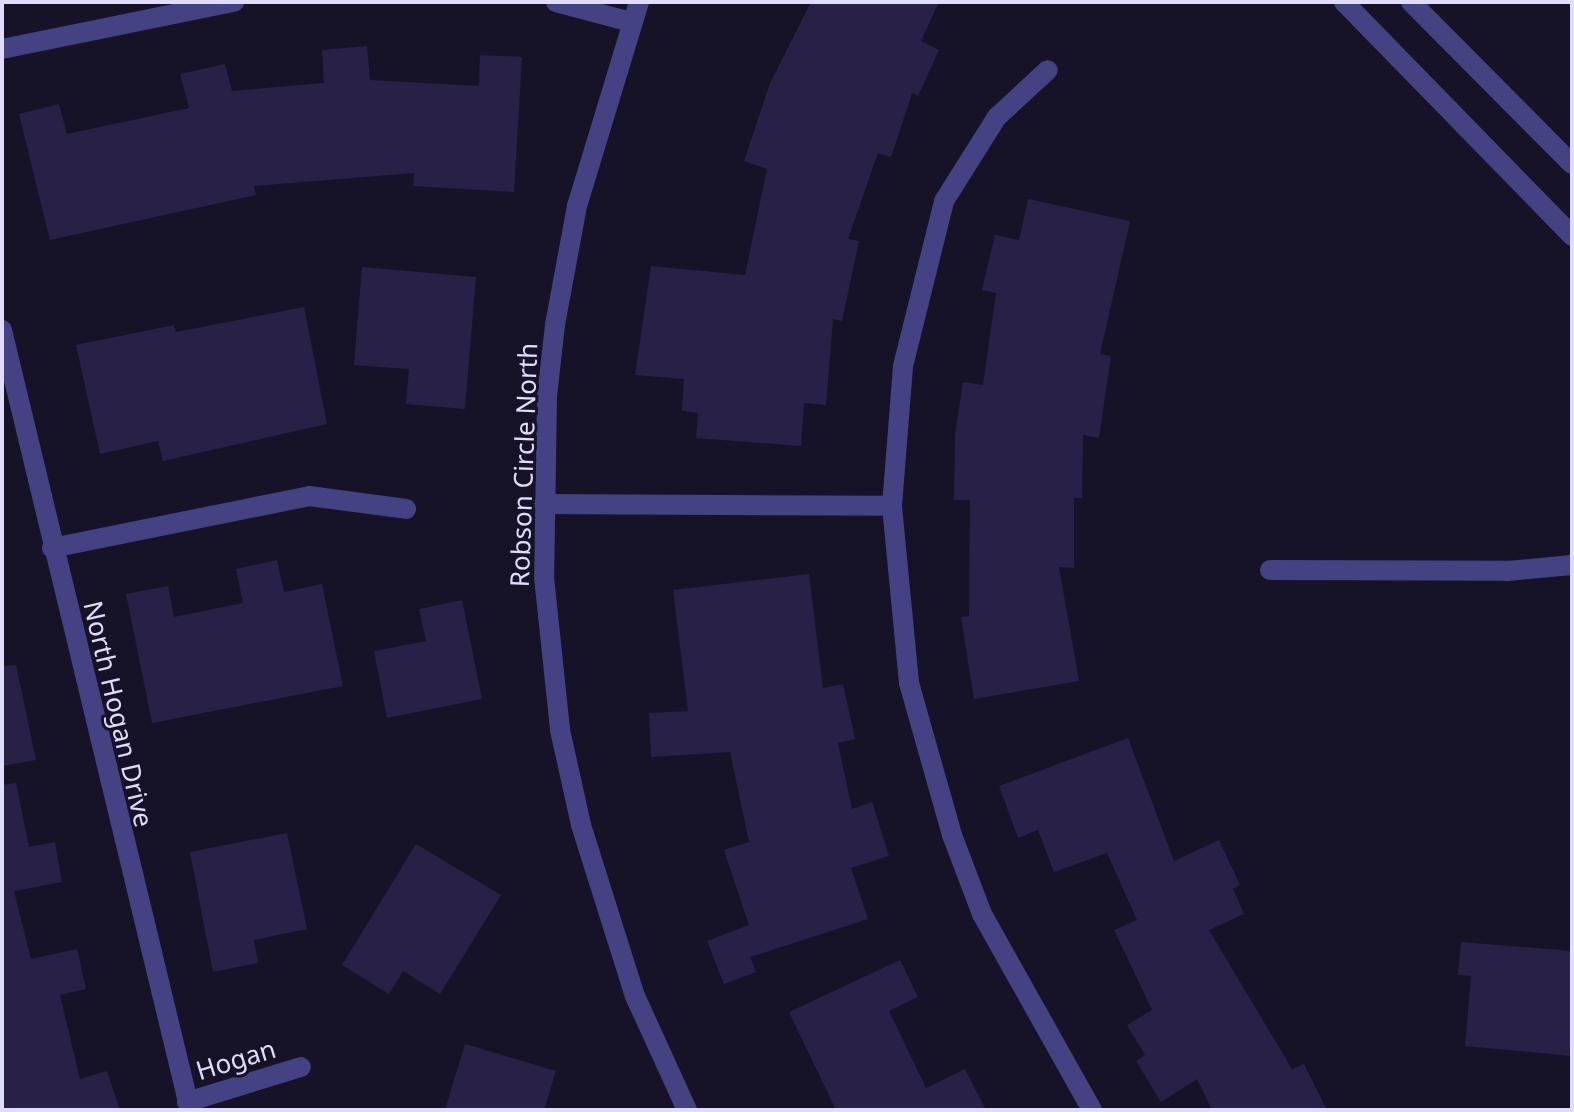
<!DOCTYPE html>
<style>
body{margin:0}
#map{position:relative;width:1574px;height:1112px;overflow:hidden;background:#161328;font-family:"Noto Sans",sans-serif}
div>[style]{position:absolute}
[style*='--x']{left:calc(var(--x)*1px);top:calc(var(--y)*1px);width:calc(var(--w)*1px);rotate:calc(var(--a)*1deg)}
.building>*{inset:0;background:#282047}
.minor>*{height:20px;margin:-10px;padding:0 10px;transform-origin:10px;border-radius:10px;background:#434283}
span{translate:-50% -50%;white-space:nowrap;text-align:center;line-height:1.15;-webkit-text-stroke:6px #161328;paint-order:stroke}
.street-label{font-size:26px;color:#e0ddfc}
.frame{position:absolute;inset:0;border:4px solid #e0ddfc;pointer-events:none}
</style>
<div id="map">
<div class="building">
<div style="clip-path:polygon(811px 2px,939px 2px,921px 41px,939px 50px,918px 96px,912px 93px,891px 157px,878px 153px,848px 239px,859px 241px,842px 321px,833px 319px,826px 405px,804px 403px,801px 446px,696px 438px,698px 413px,682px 411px,684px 379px,635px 375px,651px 266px,745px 275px,767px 169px,744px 161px,770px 83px)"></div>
<div style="clip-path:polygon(367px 46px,370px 80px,479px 86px,480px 55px,522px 57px,514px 192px,413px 186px,414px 173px,254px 186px,256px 195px,50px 240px,19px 114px,59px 104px,67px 134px,189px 108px,180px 74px,225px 64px,232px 91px,324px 83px,322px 50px)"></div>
<div style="clip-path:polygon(1028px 199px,1130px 221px,1100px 354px,1111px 356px,1099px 438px,1083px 435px,1082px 498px,1074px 498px,1074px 568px,1059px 567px,1079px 681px,974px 699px,961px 617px,969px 616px,970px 500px,954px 500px,955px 435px,963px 382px,983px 385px,996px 293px,982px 290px,995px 235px,1019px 240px)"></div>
<div style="clip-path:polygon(362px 267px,476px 277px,465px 409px,406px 404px,409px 369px,354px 365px)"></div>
<div style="clip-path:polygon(304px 307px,327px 424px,163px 461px,158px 441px,100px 454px,76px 345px,174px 325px,176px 332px)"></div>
<div style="clip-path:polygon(277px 560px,284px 592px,322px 584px,343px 686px,152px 723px,126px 594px,168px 586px,174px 617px,243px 603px,236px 569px)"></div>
<div style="clip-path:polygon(809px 574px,823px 688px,843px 684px,855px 739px,838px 743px,852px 809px,872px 802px,889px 856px,851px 868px,868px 919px,750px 957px,756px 972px,724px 984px,707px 941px,749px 925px,724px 850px,749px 842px,730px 752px,651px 757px,649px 713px,688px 711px,673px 590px)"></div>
<div style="clip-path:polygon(462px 600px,482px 699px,387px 718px,374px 651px,426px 641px,419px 609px)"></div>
<div style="clip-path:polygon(16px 665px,36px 760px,2px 766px,2px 666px)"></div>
<div style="clip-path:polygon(1128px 738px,1174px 861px,1219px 840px,1240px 885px,1233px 889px,1244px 914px,1209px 930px,1292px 1069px,1304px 1064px,1327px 1110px,1212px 1110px,1197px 1079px,1161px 1102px,1136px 1061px,1145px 1055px,1127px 1025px,1152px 1010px,1114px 930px,1137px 920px,1107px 853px,1054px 872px,1038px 830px,1018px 838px,999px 786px)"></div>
<div style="clip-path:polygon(16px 783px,29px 847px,55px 842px,62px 882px,14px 891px,31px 959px,77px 949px,86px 989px,60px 995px,80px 1079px,107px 1071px,120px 1110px,2px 1110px,2px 785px)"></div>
<div style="clip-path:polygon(287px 833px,307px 929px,254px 940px,258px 963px,213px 972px,190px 852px)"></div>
<div style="clip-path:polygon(416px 844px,501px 895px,440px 994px,403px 971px,389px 994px,342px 965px)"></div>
<div style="clip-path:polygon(1461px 942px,1572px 951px,1572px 1056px,1465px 1046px,1471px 976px,1458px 975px)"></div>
<div style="clip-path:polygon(900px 960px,918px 997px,889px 1011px,926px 1088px,965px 1069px,986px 1110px,836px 1110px,789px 1012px)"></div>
<div style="clip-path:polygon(465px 1044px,556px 1071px,544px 1110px,445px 1110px)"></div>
</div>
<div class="minor">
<div style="--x:556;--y:2;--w:78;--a:14.9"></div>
<div style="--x:639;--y:2;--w:213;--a:106.9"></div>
<div style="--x:577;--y:206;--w:121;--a:100.5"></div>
<div style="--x:555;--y:325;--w:71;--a:96.4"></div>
<div style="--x:547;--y:396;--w:181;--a:90.9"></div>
<div style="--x:544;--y:577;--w:154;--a:84"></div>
<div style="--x:560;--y:730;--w:97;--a:77.5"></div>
<div style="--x:581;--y:825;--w:179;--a:72.5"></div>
<div style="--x:635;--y:996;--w:125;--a:65.5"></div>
<div style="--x:1344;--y:2;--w:327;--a:45.7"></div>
<div style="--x:1411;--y:2;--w:228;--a:45.2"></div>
<div style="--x:2;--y:49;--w:237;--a:-11.5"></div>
<div style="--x:2;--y:330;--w:802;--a:76.45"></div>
<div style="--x:544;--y:504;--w:348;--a:0.3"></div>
<div style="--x:892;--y:506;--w:140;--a:-85.5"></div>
<div style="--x:903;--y:366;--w:170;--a:-76"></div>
<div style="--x:944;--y:201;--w:99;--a:-57.8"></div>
<div style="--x:997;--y:117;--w:69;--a:-42.7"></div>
<div style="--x:892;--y:506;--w:178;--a:84.5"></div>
<div style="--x:909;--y:683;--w:158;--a:74.2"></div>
<div style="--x:952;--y:835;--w:85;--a:69.2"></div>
<div style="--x:982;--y:914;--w:225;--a:60.7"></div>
<div style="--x:52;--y:548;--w:262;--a:-11.4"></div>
<div style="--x:309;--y:496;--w:98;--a:7.6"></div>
<div style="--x:1270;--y:570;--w:237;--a:0.2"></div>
<div style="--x:1507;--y:571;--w:65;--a:-5.3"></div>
<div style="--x:187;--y:1102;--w:119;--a:-17.1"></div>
</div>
<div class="street-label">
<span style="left:524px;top:465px;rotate:-88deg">Robson Circle North</span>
<span style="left:118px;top:714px;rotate:77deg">North Hogan Drive</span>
<span style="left:236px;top:1060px;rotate:-17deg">Hogan</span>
</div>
<div class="frame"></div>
</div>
